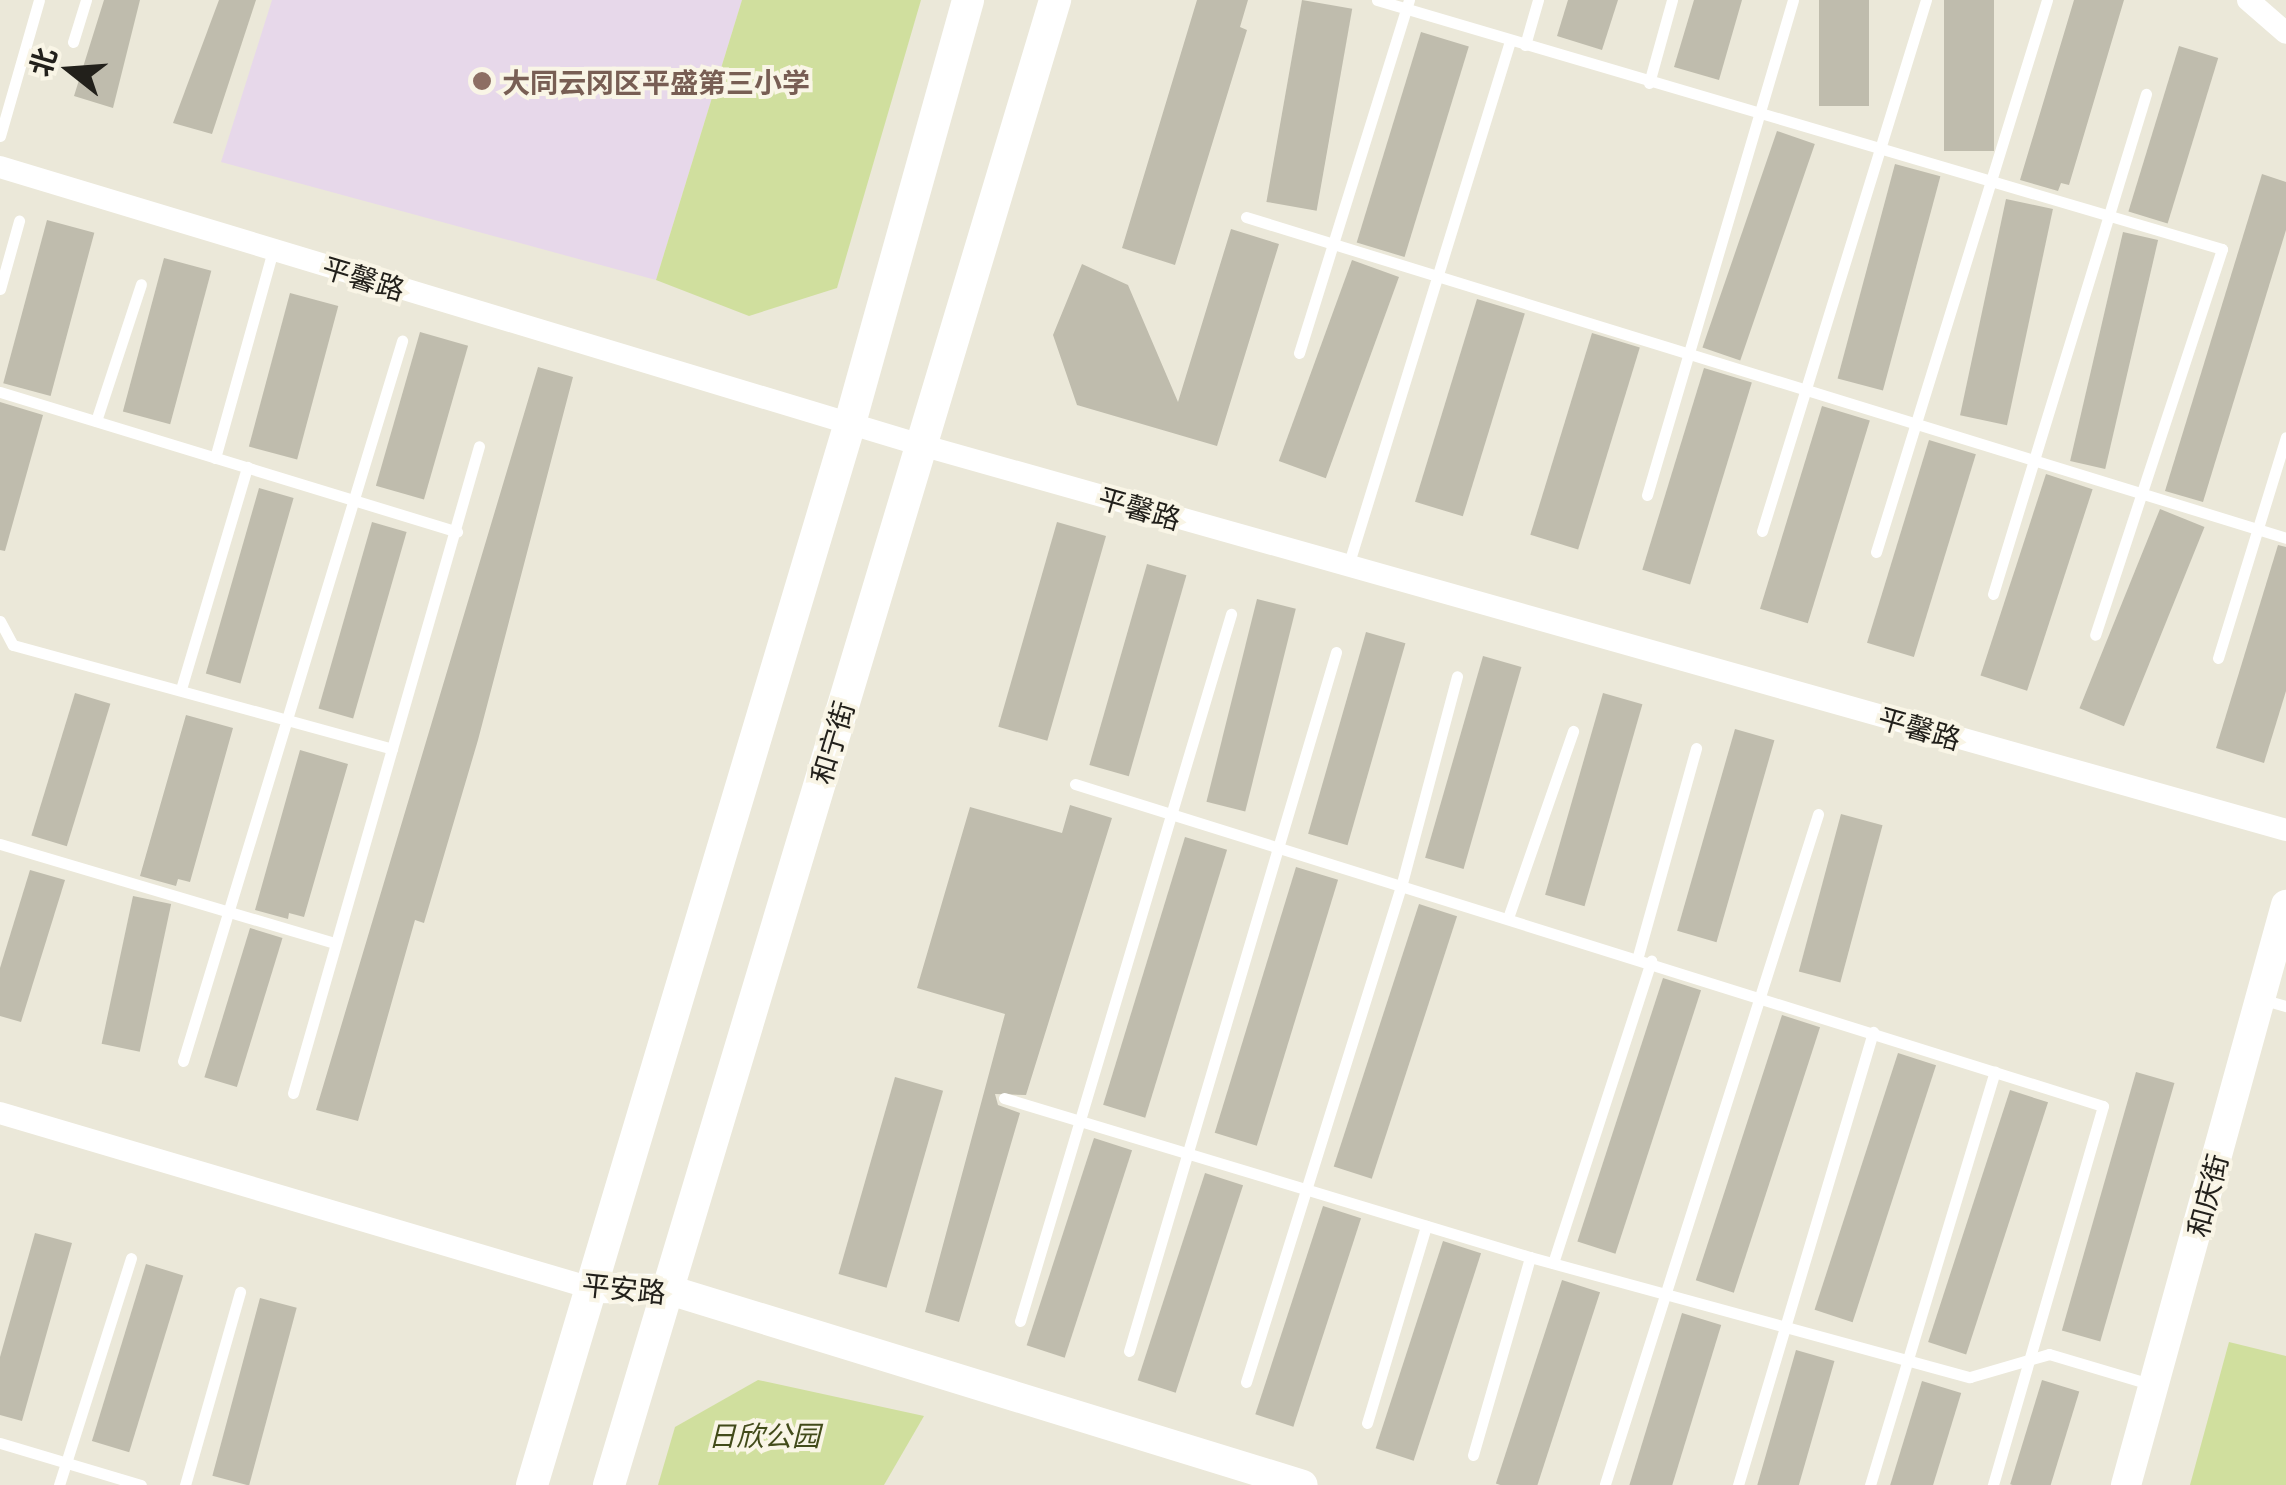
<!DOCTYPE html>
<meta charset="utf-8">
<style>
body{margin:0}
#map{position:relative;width:2286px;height:1485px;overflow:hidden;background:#ebe8d9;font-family:Literata,"Noto Sans SC",serif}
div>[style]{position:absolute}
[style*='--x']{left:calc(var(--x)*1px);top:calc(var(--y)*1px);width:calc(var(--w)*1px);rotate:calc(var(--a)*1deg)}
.education>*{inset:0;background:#e7d8ea}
.green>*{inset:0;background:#d0df9e}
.building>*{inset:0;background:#bfbcad;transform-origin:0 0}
.service>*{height:11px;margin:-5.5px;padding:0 5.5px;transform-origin:5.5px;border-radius:5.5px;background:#fff}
.minor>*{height:22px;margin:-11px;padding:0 11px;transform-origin:11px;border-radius:11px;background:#fff}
.tertiary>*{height:30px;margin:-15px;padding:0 15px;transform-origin:15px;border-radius:15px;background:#fff}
.secondary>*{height:32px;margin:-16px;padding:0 16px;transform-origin:16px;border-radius:16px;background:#fff}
.dots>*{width:28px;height:28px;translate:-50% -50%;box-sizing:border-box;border:5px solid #f9f5e6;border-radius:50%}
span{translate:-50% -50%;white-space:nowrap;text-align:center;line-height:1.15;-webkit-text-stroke:8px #f9f5e6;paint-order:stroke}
.education-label{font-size:28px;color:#785e54;font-weight:700}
.left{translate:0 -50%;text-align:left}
.street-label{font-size:28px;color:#22201b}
.park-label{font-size:28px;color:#424b1a;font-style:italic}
.north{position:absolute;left:20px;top:20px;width:100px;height:100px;-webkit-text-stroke:8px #f9f5e6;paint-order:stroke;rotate:287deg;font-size:28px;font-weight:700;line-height:40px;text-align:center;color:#22201b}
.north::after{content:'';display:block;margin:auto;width:35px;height:45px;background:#22201b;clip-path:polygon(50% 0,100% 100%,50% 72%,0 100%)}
</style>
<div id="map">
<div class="education">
<div style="clip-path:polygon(272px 0,742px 0,656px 280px,221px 162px)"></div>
</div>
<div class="green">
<div style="clip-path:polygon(742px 0,921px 0,837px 288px,749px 316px,656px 280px)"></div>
<div style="clip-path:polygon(2229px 1342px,2286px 1356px,2286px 1485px,2190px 1485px)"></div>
<div style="clip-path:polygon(758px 1380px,924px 1416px,884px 1485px,658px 1485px,675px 1427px)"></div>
</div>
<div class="building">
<div style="clip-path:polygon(104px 0,140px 0,113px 108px,74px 96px)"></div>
<div style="clip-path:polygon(219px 0,256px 0,212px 134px,173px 123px)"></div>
<div style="clip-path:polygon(1197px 0,1248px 0,1240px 27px,1247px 30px,1175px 265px,1122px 248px)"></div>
<div style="left:1302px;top:0;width:51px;height:205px;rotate:10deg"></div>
<div style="clip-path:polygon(1568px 0,1618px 0,1602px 50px,1557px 36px)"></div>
<div style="clip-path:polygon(1694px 0,1742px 0,1719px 80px,1674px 67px)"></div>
<div style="left:1819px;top:0;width:50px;height:106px"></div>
<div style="left:1944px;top:0;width:50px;height:151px"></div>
<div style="clip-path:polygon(2074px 0,2124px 0,2069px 185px,2061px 183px,2058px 191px,2020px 180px)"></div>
<div style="left:1421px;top:32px;width:50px;height:220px;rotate:17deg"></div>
<div style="left:2179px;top:46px;width:41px;height:173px;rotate:17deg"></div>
<div style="left:1777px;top:131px;width:40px;height:229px;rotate:19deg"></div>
<div style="left:1895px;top:164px;width:47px;height:222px;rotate:15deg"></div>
<div style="clip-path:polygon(2262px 174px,2286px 182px,2286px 230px,2203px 502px,2165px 491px)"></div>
<div style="left:2006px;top:199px;width:48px;height:221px;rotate:12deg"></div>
<div style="left:47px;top:220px;width:49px;height:169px;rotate:15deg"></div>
<div style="clip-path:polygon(1231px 229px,1279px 244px,1217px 446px,1077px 405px,1053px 335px,1082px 264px,1128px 285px,1178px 402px)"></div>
<div style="left:2123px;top:232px;width:36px;height:235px;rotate:13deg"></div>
<div style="left:164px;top:258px;width:49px;height:159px;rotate:15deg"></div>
<div style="left:1352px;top:260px;width:50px;height:214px;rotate:20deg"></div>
<div style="left:290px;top:293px;width:50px;height:159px;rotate:15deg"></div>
<div style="left:1477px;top:299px;width:50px;height:212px;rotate:17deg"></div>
<div style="left:420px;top:332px;width:50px;height:160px;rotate:16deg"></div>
<div style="left:1592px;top:333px;width:50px;height:211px;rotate:17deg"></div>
<div style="clip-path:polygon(538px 367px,573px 377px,478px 740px,424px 923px,415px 920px,358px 1121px,316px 1110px)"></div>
<div style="left:1704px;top:368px;width:50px;height:211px;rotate:17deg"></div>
<div style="clip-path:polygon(0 402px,43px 415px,5px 551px,0 550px)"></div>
<div style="left:1822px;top:406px;width:50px;height:212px;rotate:17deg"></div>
<div style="left:1929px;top:440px;width:49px;height:212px;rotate:17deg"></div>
<div style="left:2046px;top:474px;width:49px;height:212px;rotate:18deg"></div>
<div style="left:259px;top:488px;width:36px;height:193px;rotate:16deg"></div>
<div style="left:2160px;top:509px;width:48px;height:215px;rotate:22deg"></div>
<div style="left:372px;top:522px;width:36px;height:194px;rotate:16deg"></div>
<div style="left:1057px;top:522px;width:51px;height:213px;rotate:16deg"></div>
<div style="clip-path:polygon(2278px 545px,2286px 547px,2286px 691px,2264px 763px,2216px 748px)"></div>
<div style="left:1147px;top:564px;width:41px;height:209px;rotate:16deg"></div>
<div style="left:1257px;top:599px;width:40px;height:209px;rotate:14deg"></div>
<div style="left:1366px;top:632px;width:41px;height:210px;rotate:16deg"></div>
<div style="left:1483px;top:656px;width:40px;height:210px;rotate:16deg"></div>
<div style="left:75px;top:693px;width:37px;height:149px;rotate:17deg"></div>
<div style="left:1603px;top:693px;width:41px;height:210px;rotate:16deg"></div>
<div style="clip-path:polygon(186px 715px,233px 728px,190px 882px,178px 879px,176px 886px,140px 876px)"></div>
<div style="left:1735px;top:729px;width:41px;height:210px;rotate:16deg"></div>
<div style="clip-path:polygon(300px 750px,348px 764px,304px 917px,289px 913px,288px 919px,255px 910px)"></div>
<div style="clip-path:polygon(1070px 805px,1112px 818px,1026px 1095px,995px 1094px,998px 1105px,1020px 1113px,959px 1322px,925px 1312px,1005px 1014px,917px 988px,970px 807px,1062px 833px)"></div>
<div style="left:1841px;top:814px;width:43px;height:163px;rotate:15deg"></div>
<div style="left:1185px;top:837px;width:44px;height:280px;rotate:17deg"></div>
<div style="left:1296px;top:867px;width:44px;height:278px;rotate:17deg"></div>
<div style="clip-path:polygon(30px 870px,65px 880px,21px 1022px,0 1016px,0 968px)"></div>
<div style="left:133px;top:896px;width:39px;height:151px;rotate:12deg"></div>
<div style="left:1419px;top:904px;width:40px;height:276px;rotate:18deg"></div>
<div style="left:250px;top:928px;width:34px;height:156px;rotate:17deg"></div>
<div style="left:1663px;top:978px;width:40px;height:277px;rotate:18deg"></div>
<div style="left:1782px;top:1015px;width:40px;height:279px;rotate:18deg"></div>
<div style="left:1898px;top:1053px;width:40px;height:270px;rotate:18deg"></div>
<div style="left:2136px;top:1072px;width:40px;height:269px;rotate:16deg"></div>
<div style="left:895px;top:1077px;width:50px;height:205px;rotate:16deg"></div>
<div style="left:2010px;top:1090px;width:40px;height:265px;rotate:18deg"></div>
<div style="left:1094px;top:1138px;width:40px;height:218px;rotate:18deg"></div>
<div style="left:1205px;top:1173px;width:40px;height:218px;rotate:18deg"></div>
<div style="left:1323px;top:1206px;width:40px;height:219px;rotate:18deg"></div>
<div style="clip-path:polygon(35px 1233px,72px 1243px,22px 1421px,0 1415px,0 1357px)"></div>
<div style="left:1443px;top:1241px;width:40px;height:218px;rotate:18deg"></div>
<div style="left:146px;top:1264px;width:39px;height:185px;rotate:17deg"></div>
<div style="left:1562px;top:1280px;width:40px;height:214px;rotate:18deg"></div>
<div style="left:260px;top:1298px;width:38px;height:184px;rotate:15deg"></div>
<div style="left:1682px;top:1313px;width:41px;height:180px;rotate:17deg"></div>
<div style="left:1796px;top:1350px;width:40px;height:141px;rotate:16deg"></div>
<div style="left:2042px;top:1380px;width:39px;height:109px;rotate:17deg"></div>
<div style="left:1922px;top:1381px;width:41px;height:109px;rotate:17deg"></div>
</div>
<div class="service">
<div style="--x:1377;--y:0;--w:881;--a:16.42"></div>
<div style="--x:2222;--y:249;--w:406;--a:108.2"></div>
<div style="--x:73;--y:42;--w:44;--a:-72.8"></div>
<div style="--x:1525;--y:45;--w:47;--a:-73.9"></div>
<div style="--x:1649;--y:83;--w:86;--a:-74.5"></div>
<div style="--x:0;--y:136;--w:141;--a:-74"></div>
<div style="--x:1246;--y:217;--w:1088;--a:17.15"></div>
<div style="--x:0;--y:289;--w:71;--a:-74.4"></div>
<div style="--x:1299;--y:353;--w:370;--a:-72.7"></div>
<div style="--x:0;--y:392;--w:478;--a:17"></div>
<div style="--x:96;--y:421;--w:144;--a:-71.8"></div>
<div style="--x:215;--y:458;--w:216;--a:-74.4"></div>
<div style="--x:1647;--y:495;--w:516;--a:-73.57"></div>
<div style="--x:1762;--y:531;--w:556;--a:-72.84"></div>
<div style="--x:1876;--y:552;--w:578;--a:-72.79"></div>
<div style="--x:1348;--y:566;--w:549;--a:-72.85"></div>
<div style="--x:1993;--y:594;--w:523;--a:-72.99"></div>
<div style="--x:0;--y:621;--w:27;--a:62"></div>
<div style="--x:13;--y:645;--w:393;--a:15.3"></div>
<div style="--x:2218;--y:658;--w:231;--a:-72.9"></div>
<div style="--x:181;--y:689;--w:232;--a:-73.4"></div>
<div style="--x:1075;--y:784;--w:1077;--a:17.39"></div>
<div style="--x:2103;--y:1106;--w:395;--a:106.2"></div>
<div style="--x:0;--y:844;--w:348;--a:16.5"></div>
<div style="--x:1509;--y:915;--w:195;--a:-70.8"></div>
<div style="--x:1638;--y:956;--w:216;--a:-74.4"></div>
<div style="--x:2261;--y:999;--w:26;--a:16"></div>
<div style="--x:183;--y:1061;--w:753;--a:-73.08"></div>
<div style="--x:293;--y:1093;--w:673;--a:-73.96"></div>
<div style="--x:1004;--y:1098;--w:550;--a:16.82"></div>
<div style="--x:1530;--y:1257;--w:456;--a:15.3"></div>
<div style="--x:1970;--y:1377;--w:82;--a:-16.2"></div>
<div style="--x:2049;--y:1354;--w:109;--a:16.6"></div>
<div style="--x:1553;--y:1263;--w:318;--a:-72"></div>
<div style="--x:1020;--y:1321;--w:738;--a:-73.38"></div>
<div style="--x:1129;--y:1351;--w:729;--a:-73.5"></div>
<div style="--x:1246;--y:1382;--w:523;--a:-72.64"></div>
<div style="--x:1402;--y:883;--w:214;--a:-75.1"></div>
<div style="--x:1367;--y:1423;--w:206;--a:-73.3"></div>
<div style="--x:0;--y:1443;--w:147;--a:16.6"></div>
<div style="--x:1473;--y:1455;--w:206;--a:-73.9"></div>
<div style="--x:1605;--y:1484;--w:703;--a:-72.36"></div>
<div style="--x:59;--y:1485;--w:238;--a:-72.4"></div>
<div style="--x:185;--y:1485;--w:201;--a:-74.1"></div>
<div style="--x:1738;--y:1485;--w:473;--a:-73.4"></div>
<div style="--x:1870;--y:1485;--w:432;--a:-73.2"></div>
</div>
<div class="minor">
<div style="--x:2248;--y:0;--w:50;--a:41"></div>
<div style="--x:0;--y:167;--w:962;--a:16.8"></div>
<div style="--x:921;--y:445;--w:1418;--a:15.75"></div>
<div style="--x:0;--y:1113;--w:616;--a:16.49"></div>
</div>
<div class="tertiary">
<div style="--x:591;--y:1288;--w:75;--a:0.8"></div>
<div style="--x:666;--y:1289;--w:666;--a:17.1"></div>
<div style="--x:2126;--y:1485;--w:602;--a:-74.58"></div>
</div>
<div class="secondary">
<div style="--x:532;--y:1485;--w:1109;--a:-73.33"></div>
<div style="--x:850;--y:423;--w:439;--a:-74.4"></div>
<div style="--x:609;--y:1485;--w:1551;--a:-73.28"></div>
</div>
<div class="dots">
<div style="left:482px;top:81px;background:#8d6e63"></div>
</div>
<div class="education-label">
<span class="left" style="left:502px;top:81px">大同云冈区平盛第三小学</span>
</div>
<div class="street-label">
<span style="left:364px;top:277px;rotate:17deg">平馨路</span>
<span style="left:1140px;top:507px;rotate:16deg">平馨路</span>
<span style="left:1920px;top:727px;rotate:16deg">平馨路</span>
<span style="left:831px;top:742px;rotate:-73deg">和宁街</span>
<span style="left:2206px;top:1195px;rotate:-75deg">和庆街</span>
<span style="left:624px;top:1287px;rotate:6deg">平安路</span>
</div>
<div class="park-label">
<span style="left:764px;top:1434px">日欣公园</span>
</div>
<div class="north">北</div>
</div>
